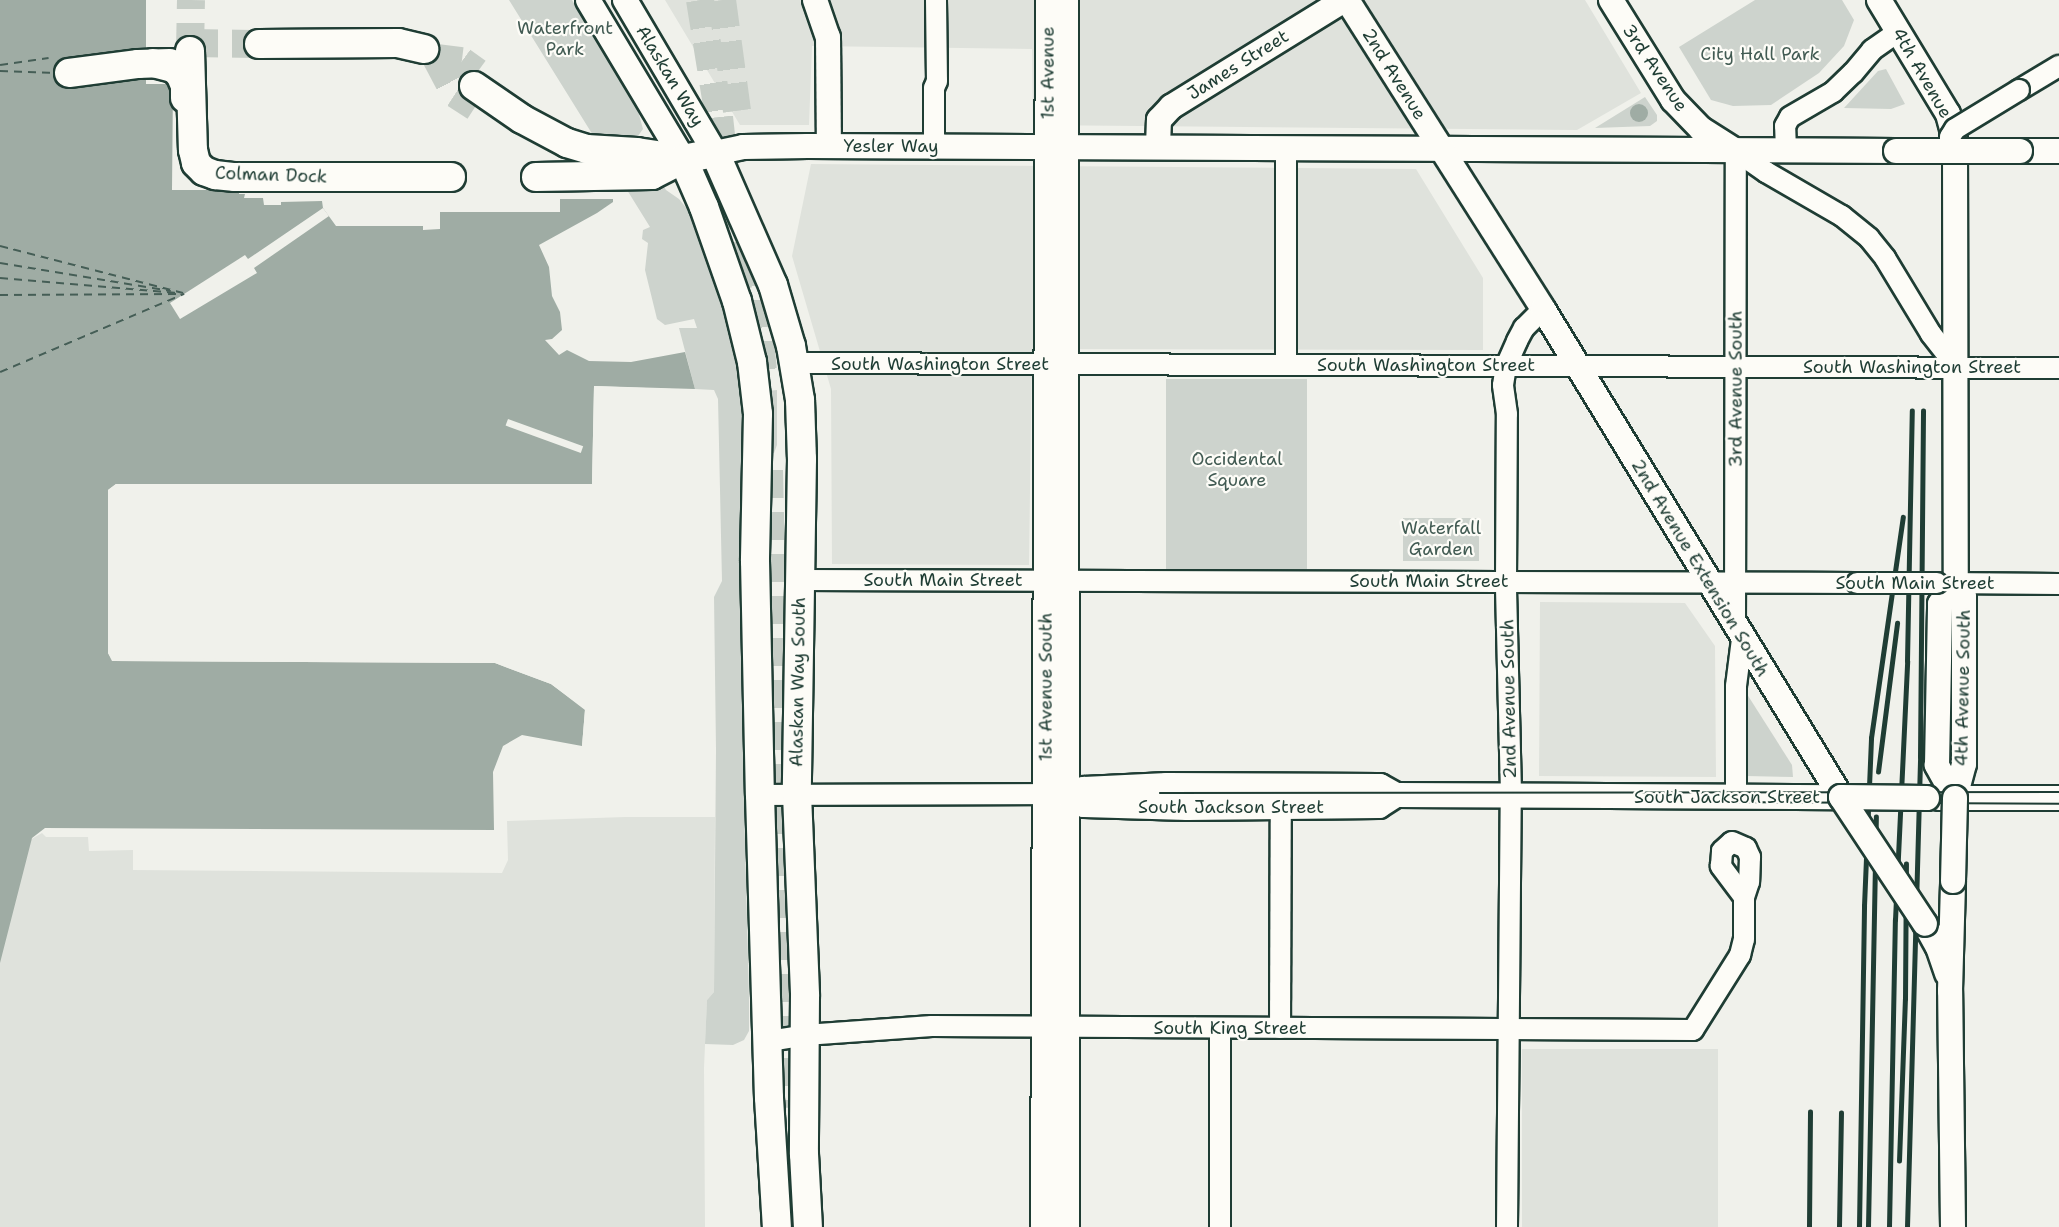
<!DOCTYPE html>
<style>
body{margin:0}
#map{position:relative;width:2059px;height:1227px;overflow:hidden;background:#f0f1eb;font-family:"Shantell Sans",sans-serif}
div>[style]{position:absolute}
[style*='--x']{left:calc(var(--x)*1px);top:calc(var(--y)*1px);width:calc(var(--w)*1px);rotate:calc(var(--a)*1deg)}
.built>*{inset:0;background:#dfe2dc;transform-origin:0 0}
.green>*{inset:0;background:#cdd3cd;transform-origin:0 0}
.water>*{inset:0;background:#9faca4}
.round{border-radius:50%}
.pier>*{inset:0;background:#f0f1eb;transform-origin:0 0}
.ferry>*{height:1.5px;margin-top:-0.75px;transform-origin:0;background:repeating-linear-gradient(90deg,#455e56 0 8px,transparent 0 14px)}
.highway-tunnel>*{height:28px;margin-top:-14px;transform-origin:0;background:repeating-linear-gradient(90deg,#c6cdc6 0 28px,transparent 0 42px)}
.roads{filter:drop-shadow(2px 0 #1f3d34) drop-shadow(-2px 0 #1f3d34) drop-shadow(0 2px #1f3d34) drop-shadow(0 -2px #1f3d34)}
.minor>*{height:20px;margin:-10px;padding:0 10px;transform-origin:10px;border-radius:10px;background:#fdfcf7}
.major>*{height:24px;margin:-12px;padding:0 12px;transform-origin:12px;border-radius:12px;background:#fdfcf7}
.highway>*{height:28px;margin:-14px;padding:0 14px;transform-origin:14px;border-radius:14px;background:#fdfcf7}
.tram>*{height:1.5px;margin:-0.75px;padding:0 0.75px;transform-origin:0.75px;border-radius:0.75px;background:#1f3d34}
.rail>*{height:4.5px;margin:-2.25px;padding:0 2.25px;transform-origin:2.25px;border-radius:2.25px;background:#1f3d34}
.bridges{filter:drop-shadow(2px 0 #1f3d34) drop-shadow(-2px 0 #1f3d34) drop-shadow(0 2px #1f3d34) drop-shadow(0 -2px #1f3d34)}
.minor-bridge>*{height:20px;margin:-10px;padding:0 10px;transform-origin:10px;border-radius:10px;background:#fdfcf7}
.major-bridge>*{height:24px;margin:-12px;padding:0 12px;transform-origin:12px;border-radius:12px;background:#fdfcf7}
span{translate:-50% -50%;white-space:nowrap;text-align:center;line-height:1.15;-webkit-text-stroke:4.5px #fdfcf7;paint-order:stroke}
.park-label{font-size:18px;color:#425b53}
.street-label{font-size:18px;color:#1f3d34}
</style>
<div id="map">
<div class="built">
<div style="clip-path:polygon(665px 0,1585px 0,1641px 93px,1577px 130px,1033px 125px,1032px 49px,812px 46px,809px 125px,740px 125px)"></div>
<div style="clip-path:polygon(811px 164px,1416px 169px,1483px 278px,1483px 350px,1032px 349px,1029px 565px,832px 564px,831px 389px,792px 256px)"></div>
<div style="clip-path:polygon(1540px 602px,1685px 603px,1715px 646px,1716px 777px,1539px 776px)"></div>
<div style="clip-path:polygon(625px 817px,715px 817px,714px 992px,707px 1000px,704px 1068px,705px 1227px,0 1227px,0 952px,28px 841px,42px 833px,46px 837px,88px 837px,89px 851px,133px 850px,133px 870px,502px 873px,508px 860px,507px 821px)"></div>
<div style="left:1522px;top:1049px;width:196px;height:178px"></div>
</div>
<div class="green">
<div style="clip-path:polygon(509px 0,572px 0,638px 111px,643px 129px,635px 140px,666px 190px,679px 199px,692px 215px,735px 338px,745px 419px,743px 762px,749px 999px,749px 1031px,744px 1040px,733px 1045px,705px 1044px,707px 1000px,714px 992px,716px 750px,714px 597px,722px 581px,718px 399px,714px 390px,695px 389px,679px 328px,697px 328px,694px 319px,665px 325px,657px 319px,645px 270px,648px 243px,642px 239px,643px 230px,650px 227px)"></div>
<div style="clip-path:polygon(1755px 0,1842px 0,1854px 20px,1844px 46px,1819px 73px,1771px 105px,1733px 106px,1711px 100px,1679px 47px)"></div>
<div style="clip-path:polygon(1886px 69px,1905px 104px,1891px 109px,1844px 108px,1878px 71px)"></div>
<div style="clip-path:polygon(1645px 97px,1657px 115px,1657px 121px,1650px 126px,1595px 128px)"></div>
<div style="left:1166px;top:379px;width:141px;height:190px"></div>
<div style="clip-path:polygon(777px 390px,777px 445px,774px 453px,769px 453px,767px 391px)"></div>
<div style="left:1403px;top:518px;width:76px;height:43px"></div>
<div style="clip-path:polygon(1745px 691px,1792px 765px,1793px 777px,1746px 776px)"></div>
</div>
<div class="water">
<div style="clip-path:polygon(0 0,146px 0,146px 84px,173px 84px,172px 190px,239px 190px,239px 194px,245px 194px,244px 198px,263px 198px,264px 205px,281px 205px,281px 202px,322px 201px,323px 208px,336px 226px,423px 226px,423px 230px,440px 229px,440px 212px,560px 212px,560px 199px,613px 199px,613px 202px,597px 213px,539px 245px,549px 267px,552px 296px,560px 312px,562px 330px,552px 339px,545px 340px,559px 355px,567px 350px,589px 361px,631px 362px,685px 352px,695px 389px,594px 386px,592px 484px,116px 484px,108px 490px,108px 653px,113px 661px,495px 663px,551px 684px,585px 710px,582px 746px,522px 735px,503px 746px,493px 772px,494px 830px,45px 828px,32px 838px,0 963px)"></div>
<div class="round" style="left:1630px;top:104px;width:18px;height:18px"></div>
</div>
<div class="pier">
<div style="clip-path:polygon(323px 208px,329px 216px,254px 268px,257px 273px,180px 319px,170px 303px,245px 255px,248px 259px)"></div>
<div style="clip-path:polygon(594px 386px,698px 390px,695px 392px,597px 389px,595px 484px,593px 487px,117px 487px,111px 491px,111px 652px,114px 658px,495px 660px,553px 681px,587px 707px,585px 746px,582px 746px,585px 709px,551px 684px,495px 663px,112px 661px,108px 653px,108px 490px,116px 484px,592px 484px)"></div>
<div style="left:508px;top:419px;width:80px;height:7px;rotate:20deg"></div>
</div>
<div class="ferry">
<div style="--x:0;--y:65;--w:49;--a:-8.1"></div>
<div style="--x:0;--y:71;--w:56;--a:2"></div>
<div style="--x:0;--y:246;--w:189;--a:14.4"></div>
<div style="--x:0;--y:263;--w:173;--a:9.3"></div>
<div style="--x:0;--y:278;--w:178;--a:4.8"></div>
<div style="--x:0;--y:295;--w:180;--a:-0.3"></div>
<div style="--x:0;--y:372;--w:200;--a:-23"></div>
</div>
<div class="highway-tunnel">
<div style="--x:700;--y:0;--w:119;--a:80.8"></div>
<div style="--x:719;--y:117;--w:173;--a:83.7"></div>
<div style="--x:722;--y:0;--w:112;--a:82.3"></div>
<div style="--x:190;--y:43;--w:69;--a:0.8"></div>
<div style="--x:190;--y:51;--w:51;--a:-88.9"></div>
<div style="--x:436;--y:58;--w:41;--a:62.2"></div>
<div style="--x:455;--y:94;--w:24;--a:33"></div>
<div style="--x:436;--y:58;--w:26;--a:7"></div>
<div style="--x:462;--y:61;--w:19;--a:36"></div>
<div style="--x:753;--y:258;--w:115;--a:85"></div>
<div style="--x:769;--y:470;--w:638;--a:88.74"></div>
</div>
<div class="roads">
<div class="minor">
<div style="--x:936;--y:0;--w:81;--a:89.3"></div>
<div style="--x:937;--y:81;--w:8;--a:113"></div>
<div style="--x:934;--y:88;--w:48;--a:90"></div>
<div style="--x:934;--y:136;--w:11;--a:68"></div>
<div style="--x:2019;--y:90;--w:47;--a:-31"></div>
<div style="--x:1736;--y:151;--w:37;--a:35"></div>
<div style="--x:1766;--y:172;--w:88;--a:30.1"></div>
<div style="--x:1842;--y:216;--w:35;--a:39"></div>
<div style="--x:1869;--y:238;--w:26;--a:51"></div>
<div style="--x:1885;--y:258;--w:89;--a:58.8"></div>
<div style="--x:1931;--y:334;--w:41;--a:52"></div>
<div style="--x:1786;--y:151;--w:25;--a:-92"></div>
<div style="--x:1785;--y:126;--w:10;--a:-61"></div>
<div style="--x:1790;--y:117;--w:50;--a:-30.2"></div>
<div style="--x:1833;--y:92;--w:28;--a:-44"></div>
<div style="--x:1853;--y:73;--w:30;--a:-50"></div>
<div style="--x:1872;--y:50;--w:32;--a:-35"></div>
<div style="--x:793;--y:363;--w:1266;--a:0.23"></div>
<div style="--x:1286;--y:364;--w:216;--a:-90"></div>
<div style="--x:799;--y:580;--w:1058;--a:0.16"></div>
<div style="--x:1945;--y:583;--w:114;--a:0.5"></div>
<div style="--x:1735;--y:625;--w:474;--a:-89.9"></div>
<div style="--x:760;--y:795;--w:298;--a:-0.2"></div>
<div style="--x:1736;--y:797;--w:111;--a:-90"></div>
<div style="--x:1736;--y:686;--w:47;--a:-82.7"></div>
<div style="--x:1732;--y:842;--w:15;--a:23"></div>
<div style="--x:1746;--y:848;--w:10;--a:66"></div>
<div style="--x:1750;--y:857;--w:25;--a:92"></div>
<div style="--x:1749;--y:882;--w:16;--a:108"></div>
<div style="--x:1744;--y:897;--w:39;--a:-127"></div>
<div style="--x:1721;--y:866;--w:15;--a:-86"></div>
<div style="--x:1722;--y:851;--w:13;--a:-42"></div>
<div style="--x:1220;--y:1028;--w:199;--a:90"></div>
<div style="--x:1280;--y:1028;--w:234;--a:-89.8"></div>
<div style="--x:769;--y:1041;--w:36;--a:-9"></div>
<div style="--x:805;--y:1035;--w:127;--a:-4.1"></div>
<div style="--x:932;--y:1026;--w:761;--a:0.3"></div>
<div style="--x:1693;--y:1030;--w:89;--a:-57.9"></div>
<div style="--x:1740;--y:955;--w:16;--a:-76"></div>
<div style="--x:1744;--y:939;--w:42;--a:-90"></div>
<div style="--x:1507;--y:1227;--w:434;--a:-89.5"></div>
<div style="--x:1511;--y:793;--w:212;--a:-91.4"></div>
<div style="--x:1506;--y:581;--w:167;--a:-89.7"></div>
<div style="--x:1507;--y:414;--w:29;--a:-98"></div>
<div style="--x:1503;--y:385;--w:19;--a:-81"></div>
<div style="--x:1506;--y:366;--w:27;--a:-66"></div>
<div style="--x:1517;--y:341;--w:15;--a:-62"></div>
<div style="--x:1524;--y:328;--w:27;--a:-45"></div>
</div>
<div class="major">
<div style="--x:588;--y:0;--w:185;--a:59.1"></div>
<div style="--x:625;--y:0;--w:178;--a:59.5"></div>
<div style="--x:715;--y:153;--w:29;--a:-12"></div>
<div style="--x:743;--y:147;--w:65;--a:-0.9"></div>
<div style="--x:808;--y:146;--w:1088;--a:0.26"></div>
<div style="--x:815;--y:0;--w:39;--a:71"></div>
<div style="--x:828;--y:37;--w:109;--a:89.5"></div>
<div style="--x:1066;--y:0;--w:1227;--a:89.95"></div>
<div style="--x:1347;--y:0;--w:366;--a:57.6"></div>
<div style="--x:1543;--y:309;--w:572;--a:58.59"></div>
<div style="--x:1611;--y:0;--w:118;--a:58.2"></div>
<div style="--x:1673;--y:100;--w:40;--a:46"></div>
<div style="--x:1701;--y:129;--w:41;--a:32.2"></div>
<div style="--x:1879;--y:0;--w:133;--a:58.8"></div>
<div style="--x:1948;--y:114;--w:28;--a:75"></div>
<div style="--x:1955;--y:141;--w:442;--a:89.9"></div>
<div style="--x:1956;--y:583;--w:16;--a:60"></div>
<div style="--x:1964;--y:597;--w:167;--a:90"></div>
<div style="--x:1964;--y:764;--w:35;--a:105"></div>
<div style="--x:1158;--y:147;--w:27;--a:-88"></div>
<div style="--x:1159;--y:120;--w:18;--a:-47"></div>
<div style="--x:1171;--y:107;--w:203;--a:-31.7"></div>
<div style="--x:2020;--y:151;--w:39;--a:0"></div>
<div style="--x:1066;--y:794;--w:19;--a:-16"></div>
<div style="--x:1084;--y:789;--w:83;--a:-2.8"></div>
<div style="--x:1167;--y:785;--w:213;--a:0.3"></div>
<div style="--x:1380;--y:786;--w:18;--a:29"></div>
<div style="--x:1396;--y:795;--w:445;--a:0.3"></div>
<div style="--x:1070;--y:797;--w:16;--a:30"></div>
<div style="--x:1084;--y:805;--w:103;--a:1.7"></div>
<div style="--x:1187;--y:808;--w:192;--a:-0.6"></div>
<div style="--x:1379;--y:806;--w:20;--a:-33"></div>
<div style="--x:1939;--y:798;--w:120;--a:0"></div>
<div style="--x:1955;--y:798;--w:38;--a:-119"></div>
<div style="--x:1937;--y:765;--w:161;--a:-88.9"></div>
<div style="--x:1940;--y:604;--w:26;--a:-53"></div>
<div style="--x:1925;--y:924;--w:26;--a:61"></div>
<div style="--x:1938;--y:947;--w:28;--a:71"></div>
<div style="--x:1043;--y:1227;--w:1227;--a:-89.77"></div>
<div style="--x:1953;--y:1227;--w:236;--a:-90.7"></div>
<div style="--x:1950;--y:991;--w:110;--a:-88.4"></div>
</div>
<div class="highway">
<div style="--x:259;--y:44;--w:139;--a:-0.4"></div>
<div style="--x:398;--y:43;--w:27;--a:13"></div>
<div style="--x:190;--y:51;--w:99;--a:88.3"></div>
<div style="--x:193;--y:150;--w:13;--a:77"></div>
<div style="--x:196;--y:163;--w:11;--a:45"></div>
<div style="--x:204;--y:171;--w:12;--a:20"></div>
<div style="--x:215;--y:175;--w:20;--a:6"></div>
<div style="--x:235;--y:177;--w:216;--a:0"></div>
<div style="--x:153;--y:63;--w:21;--a:14"></div>
<div style="--x:173;--y:68;--w:9;--a:41"></div>
<div style="--x:180;--y:74;--w:13;--a:67"></div>
<div style="--x:185;--y:86;--w:12;--a:90"></div>
<div style="--x:69;--y:73;--w:70;--a:-7.4"></div>
<div style="--x:138;--y:64;--w:32;--a:-2"></div>
<div style="--x:474;--y:86;--w:58;--a:34.5"></div>
<div style="--x:522;--y:119;--w:51;--a:28.1"></div>
<div style="--x:567;--y:143;--w:21;--a:17"></div>
<div style="--x:587;--y:149;--w:50;--a:3.4"></div>
<div style="--x:637;--y:152;--w:47;--a:8.7"></div>
<div style="--x:683;--y:159;--w:52;--a:66.4"></div>
<div style="--x:704;--y:207;--w:100;--a:70.7"></div>
<div style="--x:737;--y:301;--w:63;--a:76.2"></div>
<div style="--x:752;--y:362;--w:52;--a:83.4"></div>
<div style="--x:758;--y:414;--w:147;--a:91.2"></div>
<div style="--x:755;--y:561;--w:234;--a:88.8"></div>
<div style="--x:760;--y:795;--w:303;--a:88.3"></div>
<div style="--x:769;--y:1098;--w:129;--a:86.5"></div>
<div style="--x:536;--y:177;--w:116;--a:-1"></div>
<div style="--x:652;--y:175;--w:35;--a:-27"></div>
<div style="--x:683;--y:159;--w:33;--a:-11"></div>
<div style="--x:715;--y:153;--w:144;--a:66.3"></div>
<div style="--x:773;--y:285;--w:64;--a:73.6"></div>
<div style="--x:791;--y:346;--w:55;--a:80.5"></div>
<div style="--x:800;--y:400;--w:59;--a:88.1"></div>
<div style="--x:802;--y:459;--w:335;--a:90.9"></div>
<div style="--x:797;--y:794;--w:202;--a:87.7"></div>
<div style="--x:805;--y:996;--w:158;--a:90.4"></div>
<div style="--x:804;--y:1154;--w:73;--a:86.9"></div>
</div>
</div>
<div class="tram">
<div style="--x:1160;--y:793;--w:899;--a:-0.06"></div>
<div style="--x:1709;--y:802;--w:350;--a:0.3"></div>
</div>
<div class="rail">
<div style="--x:1878;--y:772;--w:150;--a:-82.7"></div>
<div style="--x:1899;--y:1161;--w:162;--a:-87.9"></div>
<div style="--x:1905;--y:999;--w:135;--a:-89.6"></div>
<div style="--x:1809;--y:1227;--w:115;--a:-89.5"></div>
<div style="--x:1839;--y:1227;--w:114;--a:-89"></div>
<div style="--x:1859;--y:1227;--w:321;--a:-89.1"></div>
<div style="--x:1864;--y:906;--w:168;--a:-87.6"></div>
<div style="--x:1871;--y:738;--w:223;--a:-81.8"></div>
<div style="--x:1868;--y:1227;--w:410;--a:-88.9"></div>
<div style="--x:1889;--y:1227;--w:307;--a:-88.9"></div>
<div style="--x:1895;--y:920;--w:259;--a:-87.3"></div>
<div style="--x:1907;--y:661;--w:250;--a:-88.9"></div>
<div style="--x:1907;--y:1227;--w:470;--a:-88.4"></div>
<div style="--x:1920;--y:757;--w:346;--a:-89.5"></div>
</div>
<div class="bridges">
<div class="minor-bridge">
<div style="--x:1950;--y:151;--w:14;--a:-90"></div>
<div style="--x:1950;--y:137;--w:9;--a:-58"></div>
<div style="--x:1955;--y:129;--w:75;--a:-31.4"></div>
<div style="--x:1857;--y:583;--w:80;--a:0"></div>
</div>
<div class="major-bridge">
<div style="--x:1896;--y:151;--w:124;--a:0"></div>
<div style="--x:1841;--y:797;--w:152;--a:56.5"></div>
<div style="--x:1841;--y:797;--w:86;--a:0.7"></div>
<div style="--x:1953;--y:881;--w:83;--a:-88.6"></div>
</div>
</div>
<div class="park-label">
<span style="left:565px;top:39px">Waterfront<br>Park</span>
<span style="left:1760px;top:54px">City Hall Park</span>
<span style="left:1237px;top:470px">Occidental<br>Square</span>
<span style="left:1441px;top:539px">Waterfall<br>Garden</span>
</div>
<div class="street-label">
<span style="left:1238px;top:65px;rotate:-32deg">James Street</span>
<span style="left:1655px;top:68px;rotate:56deg">3rd Avenue</span>
<span style="left:1048px;top:73px;rotate:-90deg">1st Avenue</span>
<span style="left:1922px;top:73px;rotate:60deg">4th Avenue</span>
<span style="left:1394px;top:74px;rotate:58deg">2nd Avenue</span>
<span style="left:670px;top:76px;rotate:59deg">Alaskan Way</span>
<span style="left:891px;top:146px">Yesler Way</span>
<span style="left:271px;top:175px;rotate:2deg">Colman Dock</span>
<span style="left:940px;top:364px">South Washington Street</span>
<span style="left:1426px;top:365px">South Washington Street</span>
<span style="left:1912px;top:367px">South Washington Street</span>
<span style="left:1736px;top:389px;rotate:-90deg">3rd Avenue South</span>
<span style="left:1700px;top:568px;rotate:59deg">2nd Avenue Extension South</span>
<span style="left:943px;top:580px">South Main Street</span>
<span style="left:1429px;top:581px">South Main Street</span>
<span style="left:1915px;top:583px">South Main Street</span>
<span style="left:798px;top:682px;rotate:-89deg">Alaskan Way South</span>
<span style="left:1046px;top:687px;rotate:-90deg">1st Avenue South</span>
<span style="left:1963px;top:688px;rotate:-89deg">4th Avenue South</span>
<span style="left:1509px;top:699px;rotate:-91deg">2nd Avenue South</span>
<span style="left:1727px;top:797px">South Jackson Street</span>
<span style="left:1231px;top:807px">South Jackson Street</span>
<span style="left:1230px;top:1028px">South King Street</span>
</div>
</div>
